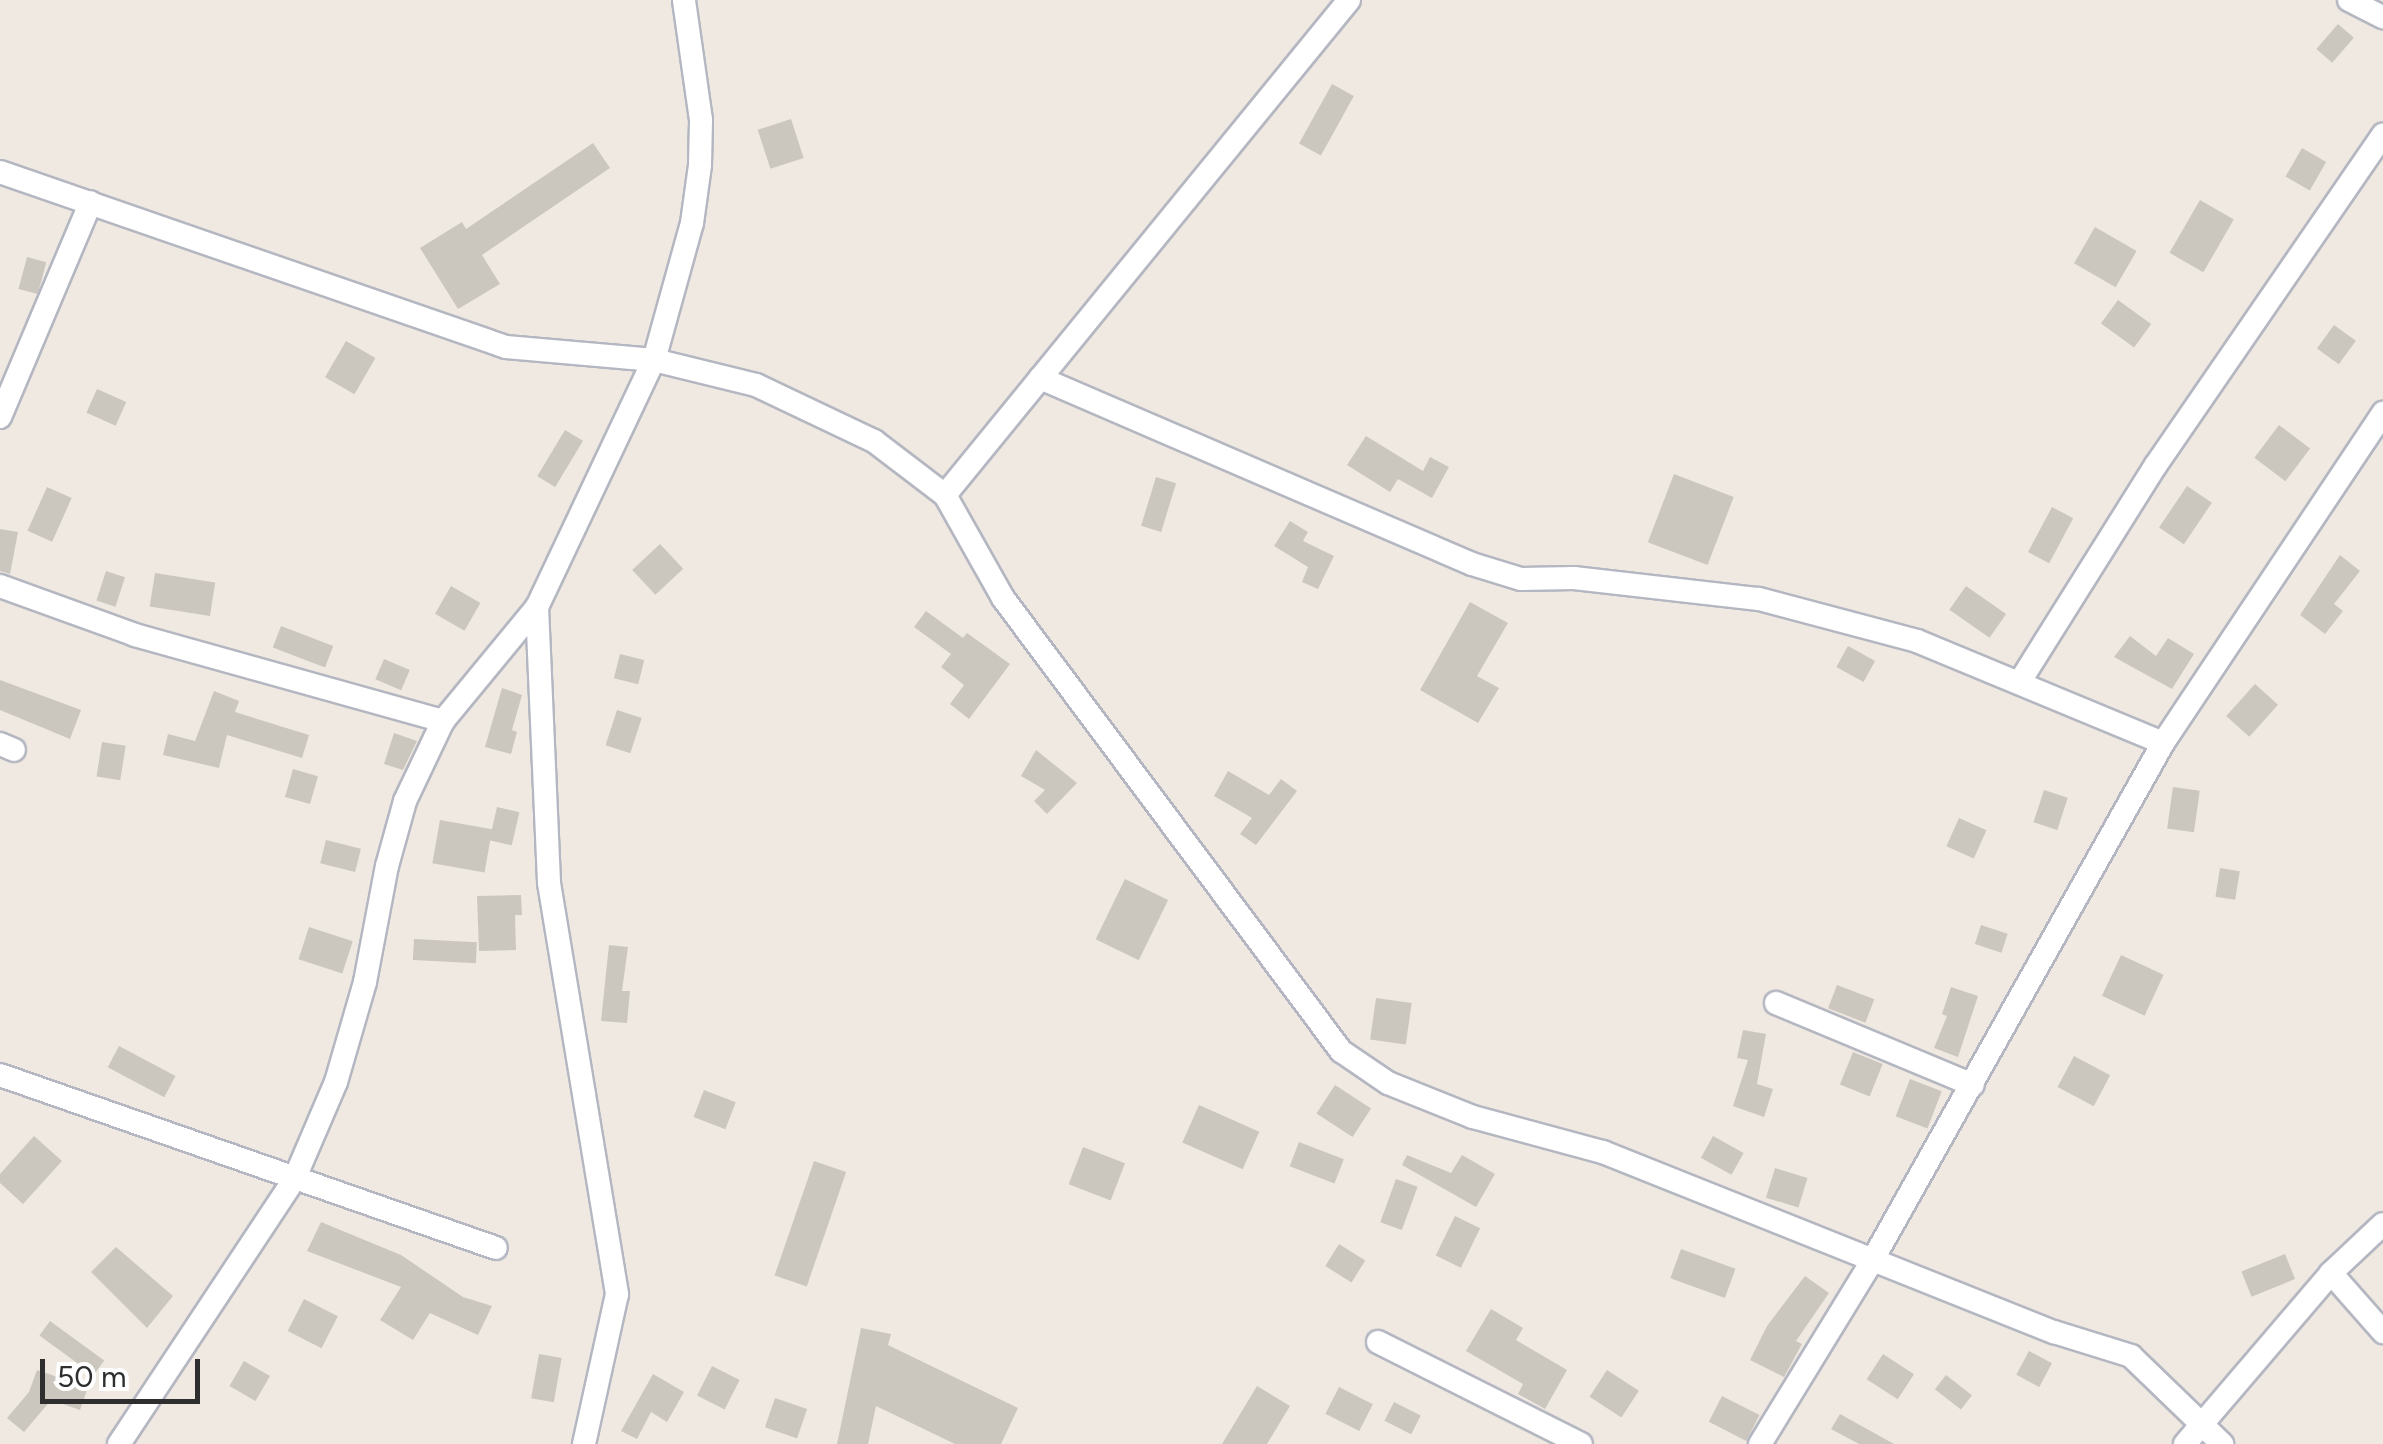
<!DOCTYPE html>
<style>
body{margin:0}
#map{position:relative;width:2383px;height:1444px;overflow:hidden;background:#efe9e1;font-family:Figtree,sans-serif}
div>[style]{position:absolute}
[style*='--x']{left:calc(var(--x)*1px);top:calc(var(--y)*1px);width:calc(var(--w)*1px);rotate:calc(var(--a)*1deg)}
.building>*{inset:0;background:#cbc7bf;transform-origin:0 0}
.roads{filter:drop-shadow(2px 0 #b4b7c1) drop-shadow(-2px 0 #b4b7c1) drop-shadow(0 2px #b4b7c1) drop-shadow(0 -2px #b4b7c1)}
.minor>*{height:22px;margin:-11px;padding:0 11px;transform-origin:11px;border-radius:11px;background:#fff}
span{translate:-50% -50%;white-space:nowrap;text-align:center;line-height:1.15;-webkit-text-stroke:8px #fff;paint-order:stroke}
.scale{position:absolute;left:40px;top:1359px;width:160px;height:45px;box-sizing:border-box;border:5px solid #2e2e2e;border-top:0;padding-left:12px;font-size:30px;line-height:35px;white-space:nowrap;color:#2e2e2e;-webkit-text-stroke:8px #fff;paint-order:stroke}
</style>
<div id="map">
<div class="building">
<div style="left:2338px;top:24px;width:21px;height:33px;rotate:41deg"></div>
<div style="left:1332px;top:84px;width:25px;height:68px;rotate:29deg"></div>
<div style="left:791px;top:119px;width:41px;height:35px;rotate:72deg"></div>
<div style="clip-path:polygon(593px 143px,610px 168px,482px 255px,500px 284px,458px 309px,420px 248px,462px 222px,466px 229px)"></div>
<div style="left:2302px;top:148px;width:28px;height:33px;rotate:30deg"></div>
<div style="left:2200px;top:200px;width:39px;height:61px;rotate:30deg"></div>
<div style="left:2095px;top:227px;width:48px;height:42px;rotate:30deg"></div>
<div style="left:27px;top:257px;width:20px;height:33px;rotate:15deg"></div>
<div style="left:2118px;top:300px;width:41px;height:29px;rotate:36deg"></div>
<div style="left:2334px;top:325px;width:27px;height:29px;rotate:36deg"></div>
<div style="left:346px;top:341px;width:34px;height:42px;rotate:30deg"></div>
<div style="left:97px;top:389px;width:32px;height:26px;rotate:24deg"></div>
<div style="left:2279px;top:425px;width:39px;height:41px;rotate:37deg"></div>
<div style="left:565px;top:430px;width:21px;height:54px;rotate:31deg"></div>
<div style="clip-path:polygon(1366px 436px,1423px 471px,1430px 457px,1449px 467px,1432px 498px,1398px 479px,1390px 492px,1347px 465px)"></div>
<div style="left:1674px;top:474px;width:64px;height:73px;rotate:21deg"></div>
<div style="left:1156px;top:477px;width:21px;height:51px;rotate:17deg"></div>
<div style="left:2187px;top:486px;width:30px;height:50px;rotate:34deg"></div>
<div style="left:47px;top:487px;width:27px;height:48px;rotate:24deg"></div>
<div style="left:2052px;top:507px;width:24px;height:51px;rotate:28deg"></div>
<div style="clip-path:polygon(1290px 521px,1308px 532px,1303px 541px,1334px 556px,1318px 589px,1302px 582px,1308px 567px,1274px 546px)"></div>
<div style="clip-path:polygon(0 529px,18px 532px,10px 574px,0 571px)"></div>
<div style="left:660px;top:544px;width:34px;height:38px;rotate:47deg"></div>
<div style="clip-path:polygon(2340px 555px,2360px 571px,2334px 604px,2343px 611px,2325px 634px,2300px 615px)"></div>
<div style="left:106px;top:571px;width:20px;height:31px;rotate:18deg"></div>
<div style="left:155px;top:573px;width:61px;height:34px;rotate:9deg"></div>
<div style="left:451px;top:586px;width:34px;height:32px;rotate:30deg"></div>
<div style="left:1966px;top:586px;width:49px;height:29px;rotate:35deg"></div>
<div style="clip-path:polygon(1470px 602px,1508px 623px,1477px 676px,1499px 688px,1478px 723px,1420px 690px)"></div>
<div style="clip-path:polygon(926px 611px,963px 638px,967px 633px,1010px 664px,969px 719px,950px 704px,964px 685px,941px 667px,951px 654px,914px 627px)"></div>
<div style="left:281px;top:626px;width:56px;height:23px;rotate:21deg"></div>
<div style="clip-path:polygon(2130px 636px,2156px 656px,2168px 638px,2194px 654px,2172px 689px,2114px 657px)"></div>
<div style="left:1848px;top:646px;width:31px;height:24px;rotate:29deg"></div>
<div style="left:620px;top:654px;width:25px;height:25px;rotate:14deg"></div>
<div style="left:384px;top:659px;width:28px;height:22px;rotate:23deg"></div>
<div style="clip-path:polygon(0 680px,81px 710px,70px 739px,0 710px)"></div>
<div style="left:2255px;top:684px;width:31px;height:43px;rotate:42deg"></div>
<div style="clip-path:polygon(502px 688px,522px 695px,512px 730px,517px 732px,511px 754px,485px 747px)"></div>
<div style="clip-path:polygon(214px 691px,239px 701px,235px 712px,309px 735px,302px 758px,227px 735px,219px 768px,163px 755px,168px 734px,195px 741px)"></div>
<div style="left:617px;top:710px;width:26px;height:37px;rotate:18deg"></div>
<div style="clip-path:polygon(394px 733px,417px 741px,403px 770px,384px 764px)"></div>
<div style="left:102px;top:742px;width:24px;height:35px;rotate:9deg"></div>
<div style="clip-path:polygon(1036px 750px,1077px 783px,1047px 814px,1034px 801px,1045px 790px,1021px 776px)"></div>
<div style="left:293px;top:769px;width:26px;height:29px;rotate:16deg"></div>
<div style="clip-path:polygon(1228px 771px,1269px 795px,1281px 779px,1297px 791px,1256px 845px,1240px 834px,1252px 818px,1214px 796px)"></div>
<div style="left:2173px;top:787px;width:27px;height:42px;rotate:8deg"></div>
<div style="left:2044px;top:790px;width:25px;height:34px;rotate:18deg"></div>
<div style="left:497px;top:807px;width:23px;height:34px;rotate:13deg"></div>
<div style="left:1959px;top:818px;width:30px;height:31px;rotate:24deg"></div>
<div style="left:440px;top:820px;width:53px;height:44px;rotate:10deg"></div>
<div style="left:326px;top:840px;width:36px;height:24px;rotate:14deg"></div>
<div style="left:2220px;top:868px;width:20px;height:29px;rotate:9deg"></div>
<div style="left:1125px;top:879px;width:48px;height:67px;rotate:26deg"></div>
<div style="clip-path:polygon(521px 895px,522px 915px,515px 915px,516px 950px,479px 951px,477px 896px)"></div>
<div style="left:1981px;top:925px;width:28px;height:20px;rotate:18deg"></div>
<div style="left:309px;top:927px;width:46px;height:34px;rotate:18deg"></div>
<div style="left:414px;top:939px;width:63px;height:21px;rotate:3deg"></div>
<div style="clip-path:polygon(609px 945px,628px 947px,622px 991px,630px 991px,627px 1023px,601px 1021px)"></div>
<div style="left:2121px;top:955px;width:47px;height:45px;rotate:25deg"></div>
<div style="left:1837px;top:985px;width:40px;height:25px;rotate:21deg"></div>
<div style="clip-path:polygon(1951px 987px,1978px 996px,1958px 1057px,1934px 1048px,1947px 1016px,1942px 1014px)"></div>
<div style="left:1376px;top:998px;width:36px;height:42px;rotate:8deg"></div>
<div style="clip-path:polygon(1743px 1030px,1766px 1034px,1757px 1084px,1773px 1089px,1764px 1117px,1733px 1106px,1748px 1060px,1737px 1058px)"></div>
<div style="left:119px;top:1046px;width:64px;height:24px;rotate:28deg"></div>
<div style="left:1853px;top:1052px;width:32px;height:35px;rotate:22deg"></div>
<div style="left:2074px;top:1056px;width:41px;height:35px;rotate:28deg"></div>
<div style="left:1910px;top:1079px;width:34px;height:40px;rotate:21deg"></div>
<div style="left:1335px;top:1085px;width:43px;height:34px;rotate:33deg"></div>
<div style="left:704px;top:1090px;width:34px;height:29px;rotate:21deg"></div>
<div style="left:1199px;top:1105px;width:66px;height:41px;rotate:24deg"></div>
<div style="clip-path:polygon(34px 1136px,62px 1161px,23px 1204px,0 1183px,0 1174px)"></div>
<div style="left:1713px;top:1136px;width:35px;height:25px;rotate:29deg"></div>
<div style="left:1299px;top:1142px;width:48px;height:26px;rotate:21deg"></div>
<div style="left:1083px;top:1147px;width:45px;height:40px;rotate:21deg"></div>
<div style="clip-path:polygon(1407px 1155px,1451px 1173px,1462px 1155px,1495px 1174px,1476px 1207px,1402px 1165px)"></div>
<div style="left:814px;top:1161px;width:34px;height:121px;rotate:19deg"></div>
<div style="left:1775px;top:1168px;width:34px;height:31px;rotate:17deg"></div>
<div style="left:1396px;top:1179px;width:23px;height:46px;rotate:20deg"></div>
<div style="left:1455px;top:1216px;width:28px;height:44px;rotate:26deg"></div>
<div style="clip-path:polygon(321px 1222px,401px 1255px,463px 1297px,492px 1306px,478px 1335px,430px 1313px,413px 1340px,380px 1320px,401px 1287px,307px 1251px)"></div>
<div style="left:1339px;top:1244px;width:31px;height:26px;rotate:32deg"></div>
<div style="clip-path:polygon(116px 1247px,173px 1296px,147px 1328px,91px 1272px)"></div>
<div style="left:1681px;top:1249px;width:58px;height:31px;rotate:20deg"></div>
<div style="left:2285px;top:1254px;width:27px;height:47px;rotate:68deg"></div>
<div style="clip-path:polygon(1805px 1276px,1829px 1293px,1796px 1341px,1802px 1344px,1784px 1377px,1750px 1360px,1767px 1326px)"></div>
<div style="left:304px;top:1299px;width:38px;height:36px;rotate:27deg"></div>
<div style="clip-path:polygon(1491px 1309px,1523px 1328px,1516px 1340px,1567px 1370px,1545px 1409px,1518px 1394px,1523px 1384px,1466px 1351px)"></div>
<div style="left:50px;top:1321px;width:67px;height:18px;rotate:36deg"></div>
<div style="clip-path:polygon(861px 1328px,891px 1334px,888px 1345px,1018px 1408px,1001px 1444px,955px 1444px,876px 1406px,868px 1444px,837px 1444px)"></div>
<div style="left:2029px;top:1351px;width:26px;height:27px;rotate:28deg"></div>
<div style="left:539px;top:1354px;width:23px;height:45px;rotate:10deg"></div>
<div style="left:1883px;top:1354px;width:37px;height:30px;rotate:33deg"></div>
<div style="left:244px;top:1361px;width:30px;height:29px;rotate:30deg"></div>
<div style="left:712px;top:1366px;width:31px;height:33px;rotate:27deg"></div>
<div style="clip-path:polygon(37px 1370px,88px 1387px,80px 1410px,51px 1400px,24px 1432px,7px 1418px,29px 1392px)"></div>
<div style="left:1607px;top:1370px;width:38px;height:32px;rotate:33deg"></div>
<div style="clip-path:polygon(653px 1374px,684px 1392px,667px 1422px,651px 1412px,637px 1439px,621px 1431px)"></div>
<div style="left:1946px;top:1375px;width:33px;height:18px;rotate:38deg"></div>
<div style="clip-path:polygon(1257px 1386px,1290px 1406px,1267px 1444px,1222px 1444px)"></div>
<div style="left:1339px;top:1387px;width:38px;height:30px;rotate:27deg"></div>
<div style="left:1722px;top:1396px;width:42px;height:29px;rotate:27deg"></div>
<div style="left:775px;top:1398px;width:34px;height:31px;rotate:19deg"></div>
<div style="left:1394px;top:1402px;width:30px;height:21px;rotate:27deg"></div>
<div style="clip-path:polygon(1840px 1414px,1894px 1444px,1859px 1444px,1831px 1429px)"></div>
</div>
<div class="roads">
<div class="minor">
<div style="--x:2349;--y:0;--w:38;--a:27"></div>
<div style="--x:0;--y:172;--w:535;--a:19.08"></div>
<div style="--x:506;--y:347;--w:149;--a:5"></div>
<div style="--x:654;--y:360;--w:105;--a:13.8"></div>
<div style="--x:756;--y:385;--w:131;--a:25.4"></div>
<div style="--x:874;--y:441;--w:89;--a:37.3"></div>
<div style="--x:945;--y:495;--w:118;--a:60.6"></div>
<div style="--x:1003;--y:598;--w:565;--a:53.27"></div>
<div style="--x:1341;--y:1051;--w:57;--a:34.2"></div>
<div style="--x:1388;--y:1083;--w:92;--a:21.8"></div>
<div style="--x:1473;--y:1117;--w:135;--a:15.1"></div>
<div style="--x:1603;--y:1152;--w:486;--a:21.8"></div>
<div style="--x:2054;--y:1332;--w:81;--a:17.3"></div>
<div style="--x:2131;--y:1356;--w:127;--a:44"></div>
<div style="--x:1040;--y:378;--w:470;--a:23.3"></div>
<div style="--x:1472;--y:564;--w:51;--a:17"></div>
<div style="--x:1521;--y:579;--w:53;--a:-1.1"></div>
<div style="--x:1574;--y:578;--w:186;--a:6.5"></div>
<div style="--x:1759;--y:599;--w:163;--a:14.9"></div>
<div style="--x:1917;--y:641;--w:266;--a:22.5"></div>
<div style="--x:0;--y:417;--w:233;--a:-67.1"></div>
<div style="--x:945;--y:495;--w:639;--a:-50.78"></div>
<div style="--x:0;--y:586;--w:144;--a:19.9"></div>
<div style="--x:135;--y:635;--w:320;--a:15.6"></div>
<div style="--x:537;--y:607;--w:276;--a:87.5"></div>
<div style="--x:549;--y:883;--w:417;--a:80.6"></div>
<div style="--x:617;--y:1294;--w:154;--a:102.4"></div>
<div style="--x:2019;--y:683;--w:257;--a:-57.9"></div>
<div style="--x:2156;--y:465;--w:401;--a:-55.5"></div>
<div style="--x:0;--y:744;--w:15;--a:23"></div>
<div style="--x:1776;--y:1003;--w:213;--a:22.6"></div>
<div style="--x:0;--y:1075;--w:525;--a:19.23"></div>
<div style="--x:2331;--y:1273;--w:79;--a:48.6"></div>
<div style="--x:1378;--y:1342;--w:227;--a:26.7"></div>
<div style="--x:119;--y:1444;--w:317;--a:-56.5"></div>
<div style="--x:294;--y:1180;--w:107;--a:-66.8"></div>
<div style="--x:336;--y:1082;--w:104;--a:-73.8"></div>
<div style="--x:365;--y:982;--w:118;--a:-79.3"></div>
<div style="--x:387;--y:866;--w:67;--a:-74.5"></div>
<div style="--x:405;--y:801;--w:89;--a:-64.6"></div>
<div style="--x:443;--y:721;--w:148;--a:-50.5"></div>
<div style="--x:537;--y:607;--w:273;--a:-64.7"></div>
<div style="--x:654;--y:360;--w:142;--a:-74.5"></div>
<div style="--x:692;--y:223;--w:59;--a:-82.1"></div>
<div style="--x:700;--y:165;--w:45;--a:-88.7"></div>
<div style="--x:701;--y:120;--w:121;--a:-98.1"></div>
<div style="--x:1760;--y:1444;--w:215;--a:-58.5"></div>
<div style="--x:1872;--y:1261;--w:594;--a:-60.67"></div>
<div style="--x:2163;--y:743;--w:397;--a:-56.3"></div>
<div style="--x:2185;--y:1444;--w:225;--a:-49.5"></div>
<div style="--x:2331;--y:1273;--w:71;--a:-43.3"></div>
</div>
</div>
<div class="scale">50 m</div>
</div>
